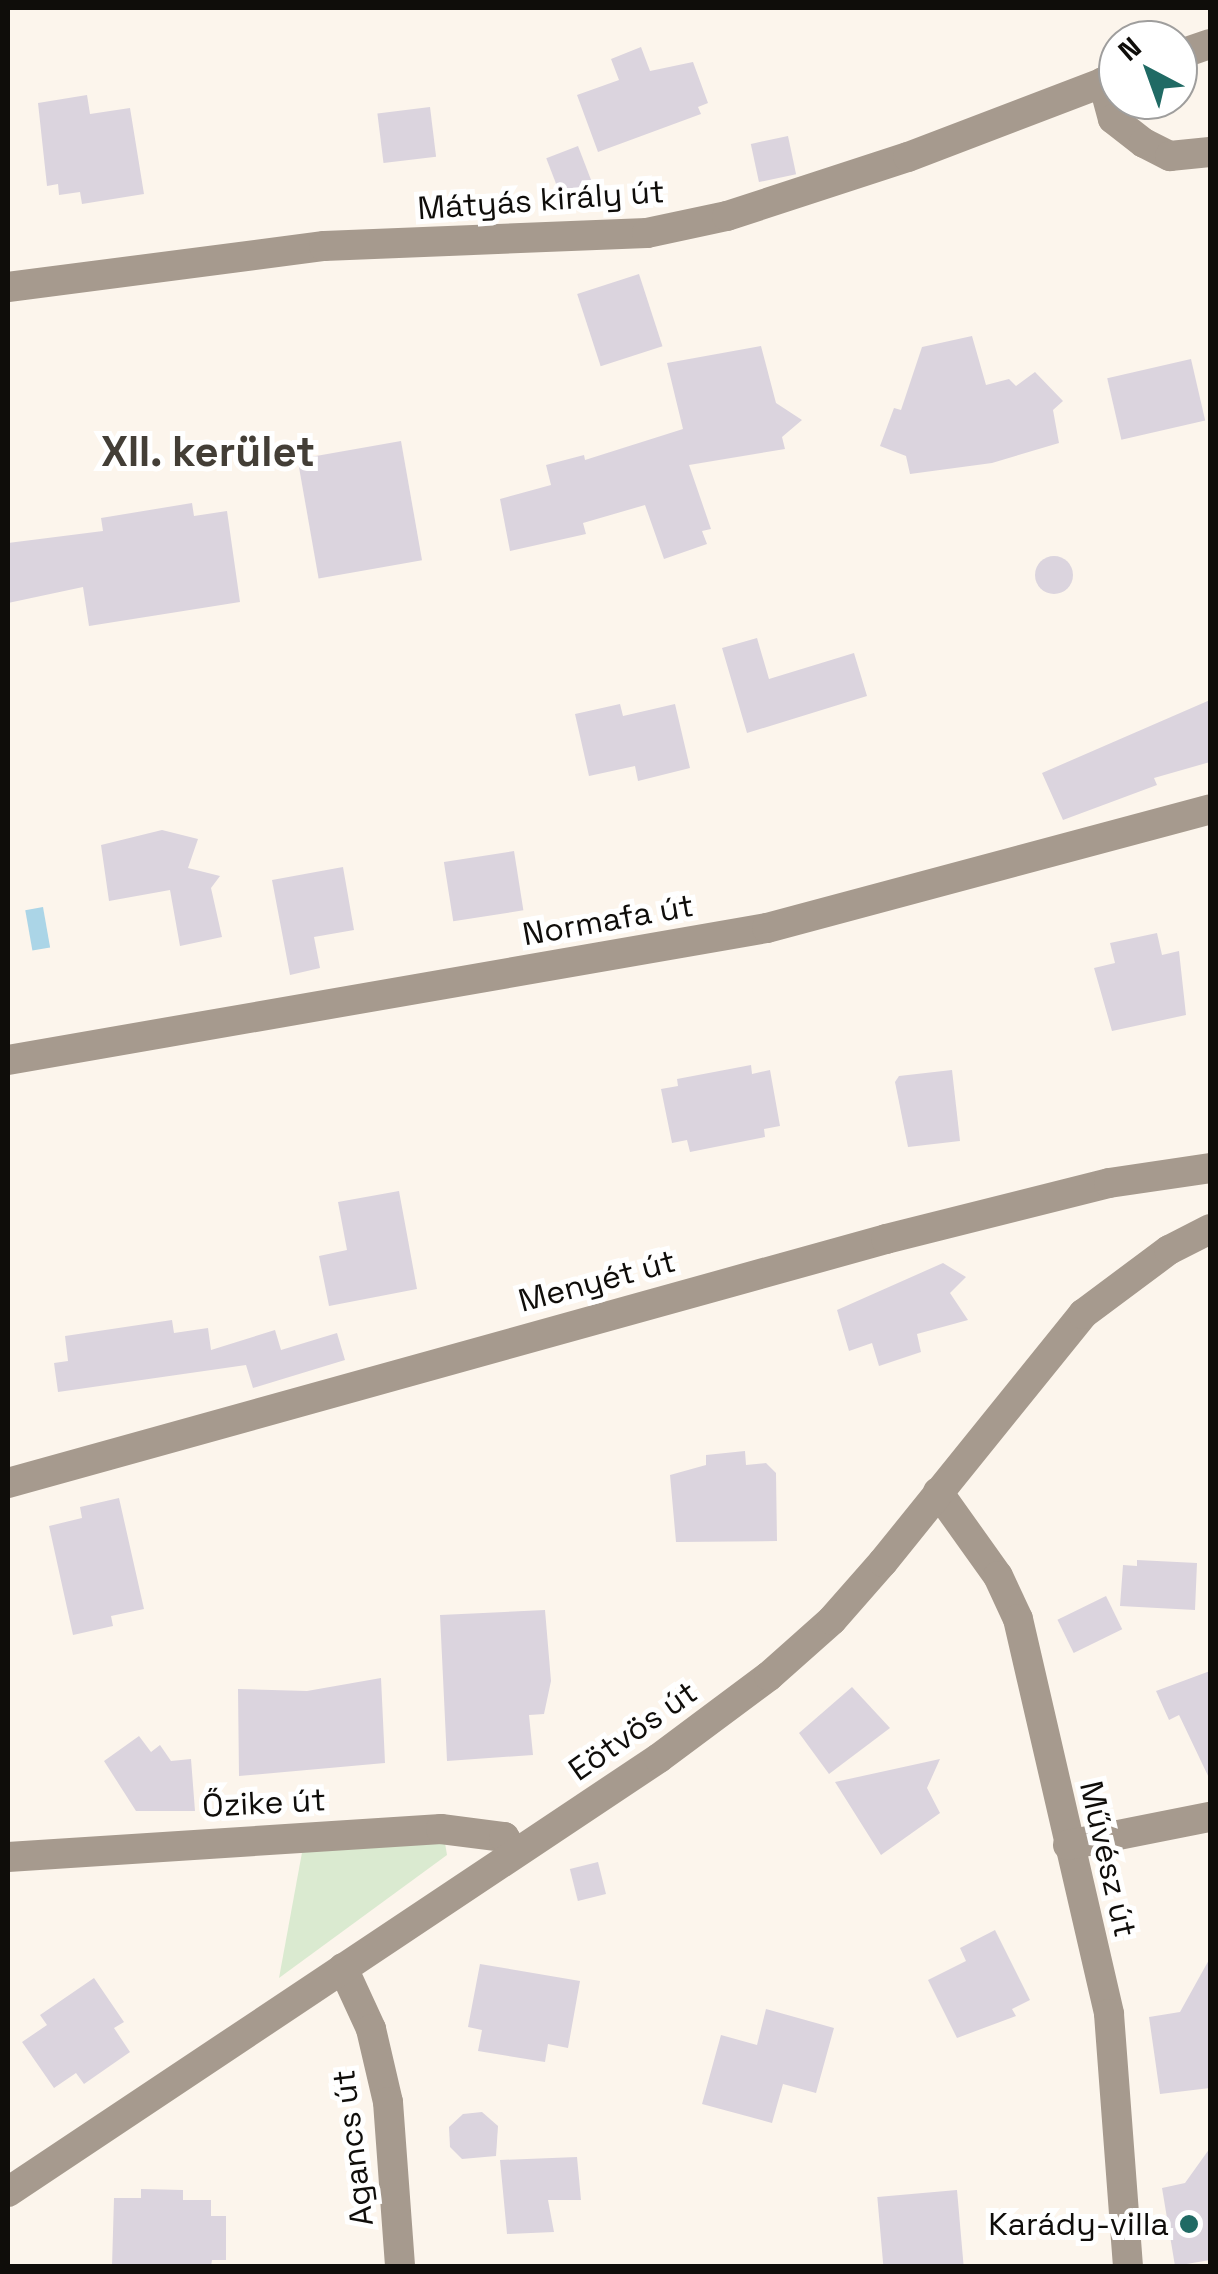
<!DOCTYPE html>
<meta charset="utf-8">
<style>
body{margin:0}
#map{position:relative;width:1218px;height:2274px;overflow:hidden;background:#fcf5ec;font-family:"Space Grotesk",sans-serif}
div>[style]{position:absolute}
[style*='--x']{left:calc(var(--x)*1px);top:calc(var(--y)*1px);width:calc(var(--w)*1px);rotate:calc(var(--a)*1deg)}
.green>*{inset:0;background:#daead0}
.water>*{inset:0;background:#abd5e7;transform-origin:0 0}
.building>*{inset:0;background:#dbd4de;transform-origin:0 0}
.round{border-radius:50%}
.minor>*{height:30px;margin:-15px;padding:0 15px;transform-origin:15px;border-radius:15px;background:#a69a8e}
.dots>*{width:28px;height:28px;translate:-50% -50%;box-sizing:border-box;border:5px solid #fff;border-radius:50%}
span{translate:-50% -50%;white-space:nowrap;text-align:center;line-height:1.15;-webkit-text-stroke:10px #fff;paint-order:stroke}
.street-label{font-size:32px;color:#0f0d0a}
.poi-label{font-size:32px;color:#0f0d0a}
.right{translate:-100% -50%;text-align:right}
.district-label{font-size:42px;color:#433e36;font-weight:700}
.frame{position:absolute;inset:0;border:10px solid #0f0d0a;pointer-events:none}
.north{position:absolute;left:1098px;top:20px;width:100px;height:100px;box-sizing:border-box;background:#fff;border:2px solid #9f9e9d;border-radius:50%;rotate:319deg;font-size:28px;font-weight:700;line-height:40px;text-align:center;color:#0f0d0a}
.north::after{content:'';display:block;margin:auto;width:35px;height:45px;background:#206a64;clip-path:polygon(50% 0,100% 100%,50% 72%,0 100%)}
</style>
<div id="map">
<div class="green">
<div style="clip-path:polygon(445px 1843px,447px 1855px,279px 1978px,303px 1847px)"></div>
</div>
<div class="water">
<div style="left:43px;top:907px;width:41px;height:18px;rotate:80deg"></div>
</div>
<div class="building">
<div style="clip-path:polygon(641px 47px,650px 71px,693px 62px,708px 103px,698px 107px,701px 114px,598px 152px,577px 95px,619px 80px,611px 59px)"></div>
<div style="clip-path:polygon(87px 95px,90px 114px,130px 108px,144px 194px,82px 204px,80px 192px,59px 195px,58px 184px,47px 186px,38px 103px)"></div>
<div style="left:430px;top:107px;width:50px;height:53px;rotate:83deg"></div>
<div style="left:788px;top:136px;width:39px;height:38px;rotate:78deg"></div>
<div style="left:578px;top:146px;width:45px;height:34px;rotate:69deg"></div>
<div style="left:639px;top:274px;width:76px;height:65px;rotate:72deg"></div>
<div style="clip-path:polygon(972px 336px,986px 385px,1009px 379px,1016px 386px,1035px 372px,1063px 401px,1053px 410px,1059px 443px,992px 463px,910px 474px,906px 456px,880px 446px,894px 408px,901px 410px,922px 347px)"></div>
<div style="clip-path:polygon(761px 346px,776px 403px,802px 420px,782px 437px,785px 449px,689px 465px,711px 529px,702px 531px,707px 544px,664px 559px,645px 505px,583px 523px,586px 534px,510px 551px,500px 499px,551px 485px,546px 465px,584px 455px,585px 460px,683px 429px,667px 363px)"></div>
<div style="left:1191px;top:359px;width:63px;height:86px;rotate:77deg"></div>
<div style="left:401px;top:441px;width:121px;height:105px;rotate:80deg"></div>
<div style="clip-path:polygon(192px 503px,194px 516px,227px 511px,240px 602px,89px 626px,83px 587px,8px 603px,8px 543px,103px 531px,101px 518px)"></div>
<div class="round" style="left:1035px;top:556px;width:38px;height:38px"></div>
<div style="clip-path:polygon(757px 638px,769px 679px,854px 653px,867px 696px,747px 733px,722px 648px)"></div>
<div style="clip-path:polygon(1210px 700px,1210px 762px,1154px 778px,1157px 785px,1063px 820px,1042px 773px)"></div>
<div style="clip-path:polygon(620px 704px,623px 716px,675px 704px,690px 768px,638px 781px,635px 766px,589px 776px,575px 714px)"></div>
<div style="clip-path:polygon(162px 830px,198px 839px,188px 868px,220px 876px,211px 888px,222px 937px,180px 946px,170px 890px,109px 901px,101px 845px)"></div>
<div style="left:514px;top:851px;width:60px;height:71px;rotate:81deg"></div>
<div style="clip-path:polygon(343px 867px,354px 930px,314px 937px,320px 968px,290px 975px,272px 880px)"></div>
<div style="clip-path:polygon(1157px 933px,1162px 955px,1179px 951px,1186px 1015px,1112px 1031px,1094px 968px,1115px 963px,1110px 943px)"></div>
<div style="clip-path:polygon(751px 1065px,752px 1074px,770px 1070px,780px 1126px,764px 1129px,765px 1137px,690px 1152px,687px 1140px,672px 1143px,661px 1089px,678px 1086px,677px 1079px)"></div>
<div style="clip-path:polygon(952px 1070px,960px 1141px,908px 1147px,895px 1082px,899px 1076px)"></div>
<div style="clip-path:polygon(399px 1191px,417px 1289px,329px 1306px,319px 1256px,347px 1250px,338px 1202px)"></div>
<div style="clip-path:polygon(943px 1263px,966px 1277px,950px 1293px,968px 1320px,917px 1334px,921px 1352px,879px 1366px,872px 1343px,849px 1351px,837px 1310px)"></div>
<div style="clip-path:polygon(172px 1320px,174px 1333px,208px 1328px,211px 1350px,275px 1330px,281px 1350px,337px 1333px,345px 1360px,253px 1388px,246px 1365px,58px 1392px,54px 1363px,68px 1361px,65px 1336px)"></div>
<div style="clip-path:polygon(745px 1451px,746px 1465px,766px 1463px,776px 1473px,777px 1541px,676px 1542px,670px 1475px,706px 1465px,706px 1455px)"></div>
<div style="clip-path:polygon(119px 1498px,144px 1609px,111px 1616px,113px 1626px,73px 1635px,49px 1526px,82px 1518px,80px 1507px)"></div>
<div style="clip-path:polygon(1137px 1560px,1197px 1563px,1195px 1610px,1120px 1606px,1123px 1565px,1137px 1566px)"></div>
<div style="left:1106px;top:1596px;width:37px;height:54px;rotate:64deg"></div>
<div style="clip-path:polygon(545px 1610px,551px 1681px,544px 1714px,529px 1715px,533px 1755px,447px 1761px,440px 1615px)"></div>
<div style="clip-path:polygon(1210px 1671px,1210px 1780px,1179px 1715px,1169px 1720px,1156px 1691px)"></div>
<div style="clip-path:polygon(381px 1678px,385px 1763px,239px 1776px,238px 1689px,307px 1691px)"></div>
<div style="clip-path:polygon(852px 1687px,890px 1728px,829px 1774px,799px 1733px)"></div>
<div style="clip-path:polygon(139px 1736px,151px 1752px,160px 1745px,171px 1761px,191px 1759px,195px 1811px,136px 1811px,104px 1761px)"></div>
<div style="clip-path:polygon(940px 1759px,927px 1788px,940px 1813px,881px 1855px,835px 1782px)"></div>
<div style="left:598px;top:1862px;width:33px;height:29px;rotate:76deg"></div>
<div style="clip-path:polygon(995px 1930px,1030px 2000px,1012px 2009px,1016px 2016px,957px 2038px,928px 1980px,966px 1961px,960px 1948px)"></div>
<div style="clip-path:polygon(1210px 1958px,1210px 2088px,1160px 2094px,1149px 2017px,1180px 2012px)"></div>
<div style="clip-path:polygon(480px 1964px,580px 1981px,568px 2048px,548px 2044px,545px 2062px,478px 2051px,482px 2030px,468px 2027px)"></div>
<div style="clip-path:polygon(94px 1978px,124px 2022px,114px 2028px,130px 2052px,84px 2084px,76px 2073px,54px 2088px,22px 2042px,47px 2025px,40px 2015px)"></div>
<div style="clip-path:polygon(766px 2009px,834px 2028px,816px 2093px,783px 2084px,772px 2123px,702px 2104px,721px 2035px,757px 2045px)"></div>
<div style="clip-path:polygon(482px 2112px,498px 2126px,496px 2156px,462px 2159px,450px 2147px,449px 2127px,463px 2114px)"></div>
<div style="clip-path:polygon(1210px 2148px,1210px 2260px,1175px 2266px,1162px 2188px,1185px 2183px)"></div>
<div style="clip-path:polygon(577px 2157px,581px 2200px,548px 2200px,554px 2232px,507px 2234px,500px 2160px)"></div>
<div style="clip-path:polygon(141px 2189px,183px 2190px,183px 2200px,211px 2200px,211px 2216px,226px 2216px,226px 2260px,212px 2260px,211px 2266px,112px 2266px,114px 2198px,141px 2198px)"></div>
<div style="left:957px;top:2190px;width:76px;height:80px;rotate:85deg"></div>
</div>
<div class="minor">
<div style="--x:1178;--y:55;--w:34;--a:-19"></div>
<div style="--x:1103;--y:82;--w:38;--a:75"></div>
<div style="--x:1113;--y:119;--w:39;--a:38"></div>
<div style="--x:1144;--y:143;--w:29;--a:27"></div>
<div style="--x:1170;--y:156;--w:40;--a:-5.7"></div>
<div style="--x:8;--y:287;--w:319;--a:-7.4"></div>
<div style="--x:324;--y:246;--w:323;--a:-2.3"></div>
<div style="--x:647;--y:233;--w:82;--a:-12"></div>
<div style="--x:727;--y:216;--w:190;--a:-18.1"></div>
<div style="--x:908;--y:157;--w:225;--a:-20.9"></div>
<div style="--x:8;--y:1060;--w:770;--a:-9.87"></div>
<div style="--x:767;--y:928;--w:459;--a:-15"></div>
<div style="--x:8;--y:1483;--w:911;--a:-15.53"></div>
<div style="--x:886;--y:1239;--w:230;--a:-14.1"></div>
<div style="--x:1109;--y:1183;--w:102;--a:-8.4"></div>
<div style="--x:938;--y:1492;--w:103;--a:54.5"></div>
<div style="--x:998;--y:1576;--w:47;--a:65.1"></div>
<div style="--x:1018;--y:1619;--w:405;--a:77"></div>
<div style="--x:1109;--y:2014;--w:253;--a:85.7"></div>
<div style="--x:1068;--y:1845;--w:145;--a:-11.2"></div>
<div style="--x:8;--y:1857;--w:434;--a:-3.7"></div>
<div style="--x:441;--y:1829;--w:64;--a:7.2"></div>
<div style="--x:504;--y:1837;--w:19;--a:55"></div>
<div style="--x:343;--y:1968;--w:67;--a:65.3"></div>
<div style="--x:371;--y:2029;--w:75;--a:76.9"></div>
<div style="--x:388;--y:2102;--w:164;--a:85.8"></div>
<div style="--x:8;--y:2192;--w:782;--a:-33.69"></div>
<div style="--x:659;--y:1758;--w:137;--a:-36.7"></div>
<div style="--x:769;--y:1676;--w:84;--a:-41.6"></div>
<div style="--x:832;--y:1620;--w:77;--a:-48.7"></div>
<div style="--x:883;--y:1562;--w:319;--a:-51.1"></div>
<div style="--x:1083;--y:1314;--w:107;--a:-36.7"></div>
<div style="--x:1169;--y:1250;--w:46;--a:-27.1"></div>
</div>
<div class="dots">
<div style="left:1189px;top:2224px;background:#206a64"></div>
</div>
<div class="street-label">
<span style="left:541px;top:200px;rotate:-4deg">Mátyás király út</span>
<span style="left:608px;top:920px;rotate:-10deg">Normafa út</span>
<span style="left:597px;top:1281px;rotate:-15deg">Menyét út</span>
<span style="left:633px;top:1731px;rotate:-35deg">Eötvös út</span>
<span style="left:264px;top:1803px;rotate:-3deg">Őzike út</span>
<span style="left:1108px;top:1859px;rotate:77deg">Művész út</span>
<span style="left:353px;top:2148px;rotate:-97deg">Agancs út</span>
</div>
<div class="poi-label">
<span class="right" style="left:1169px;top:2224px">Karády-villa</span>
</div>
<div class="district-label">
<span style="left:208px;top:452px">XII. kerület</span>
</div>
<div class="frame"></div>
<div class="north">N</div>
</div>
